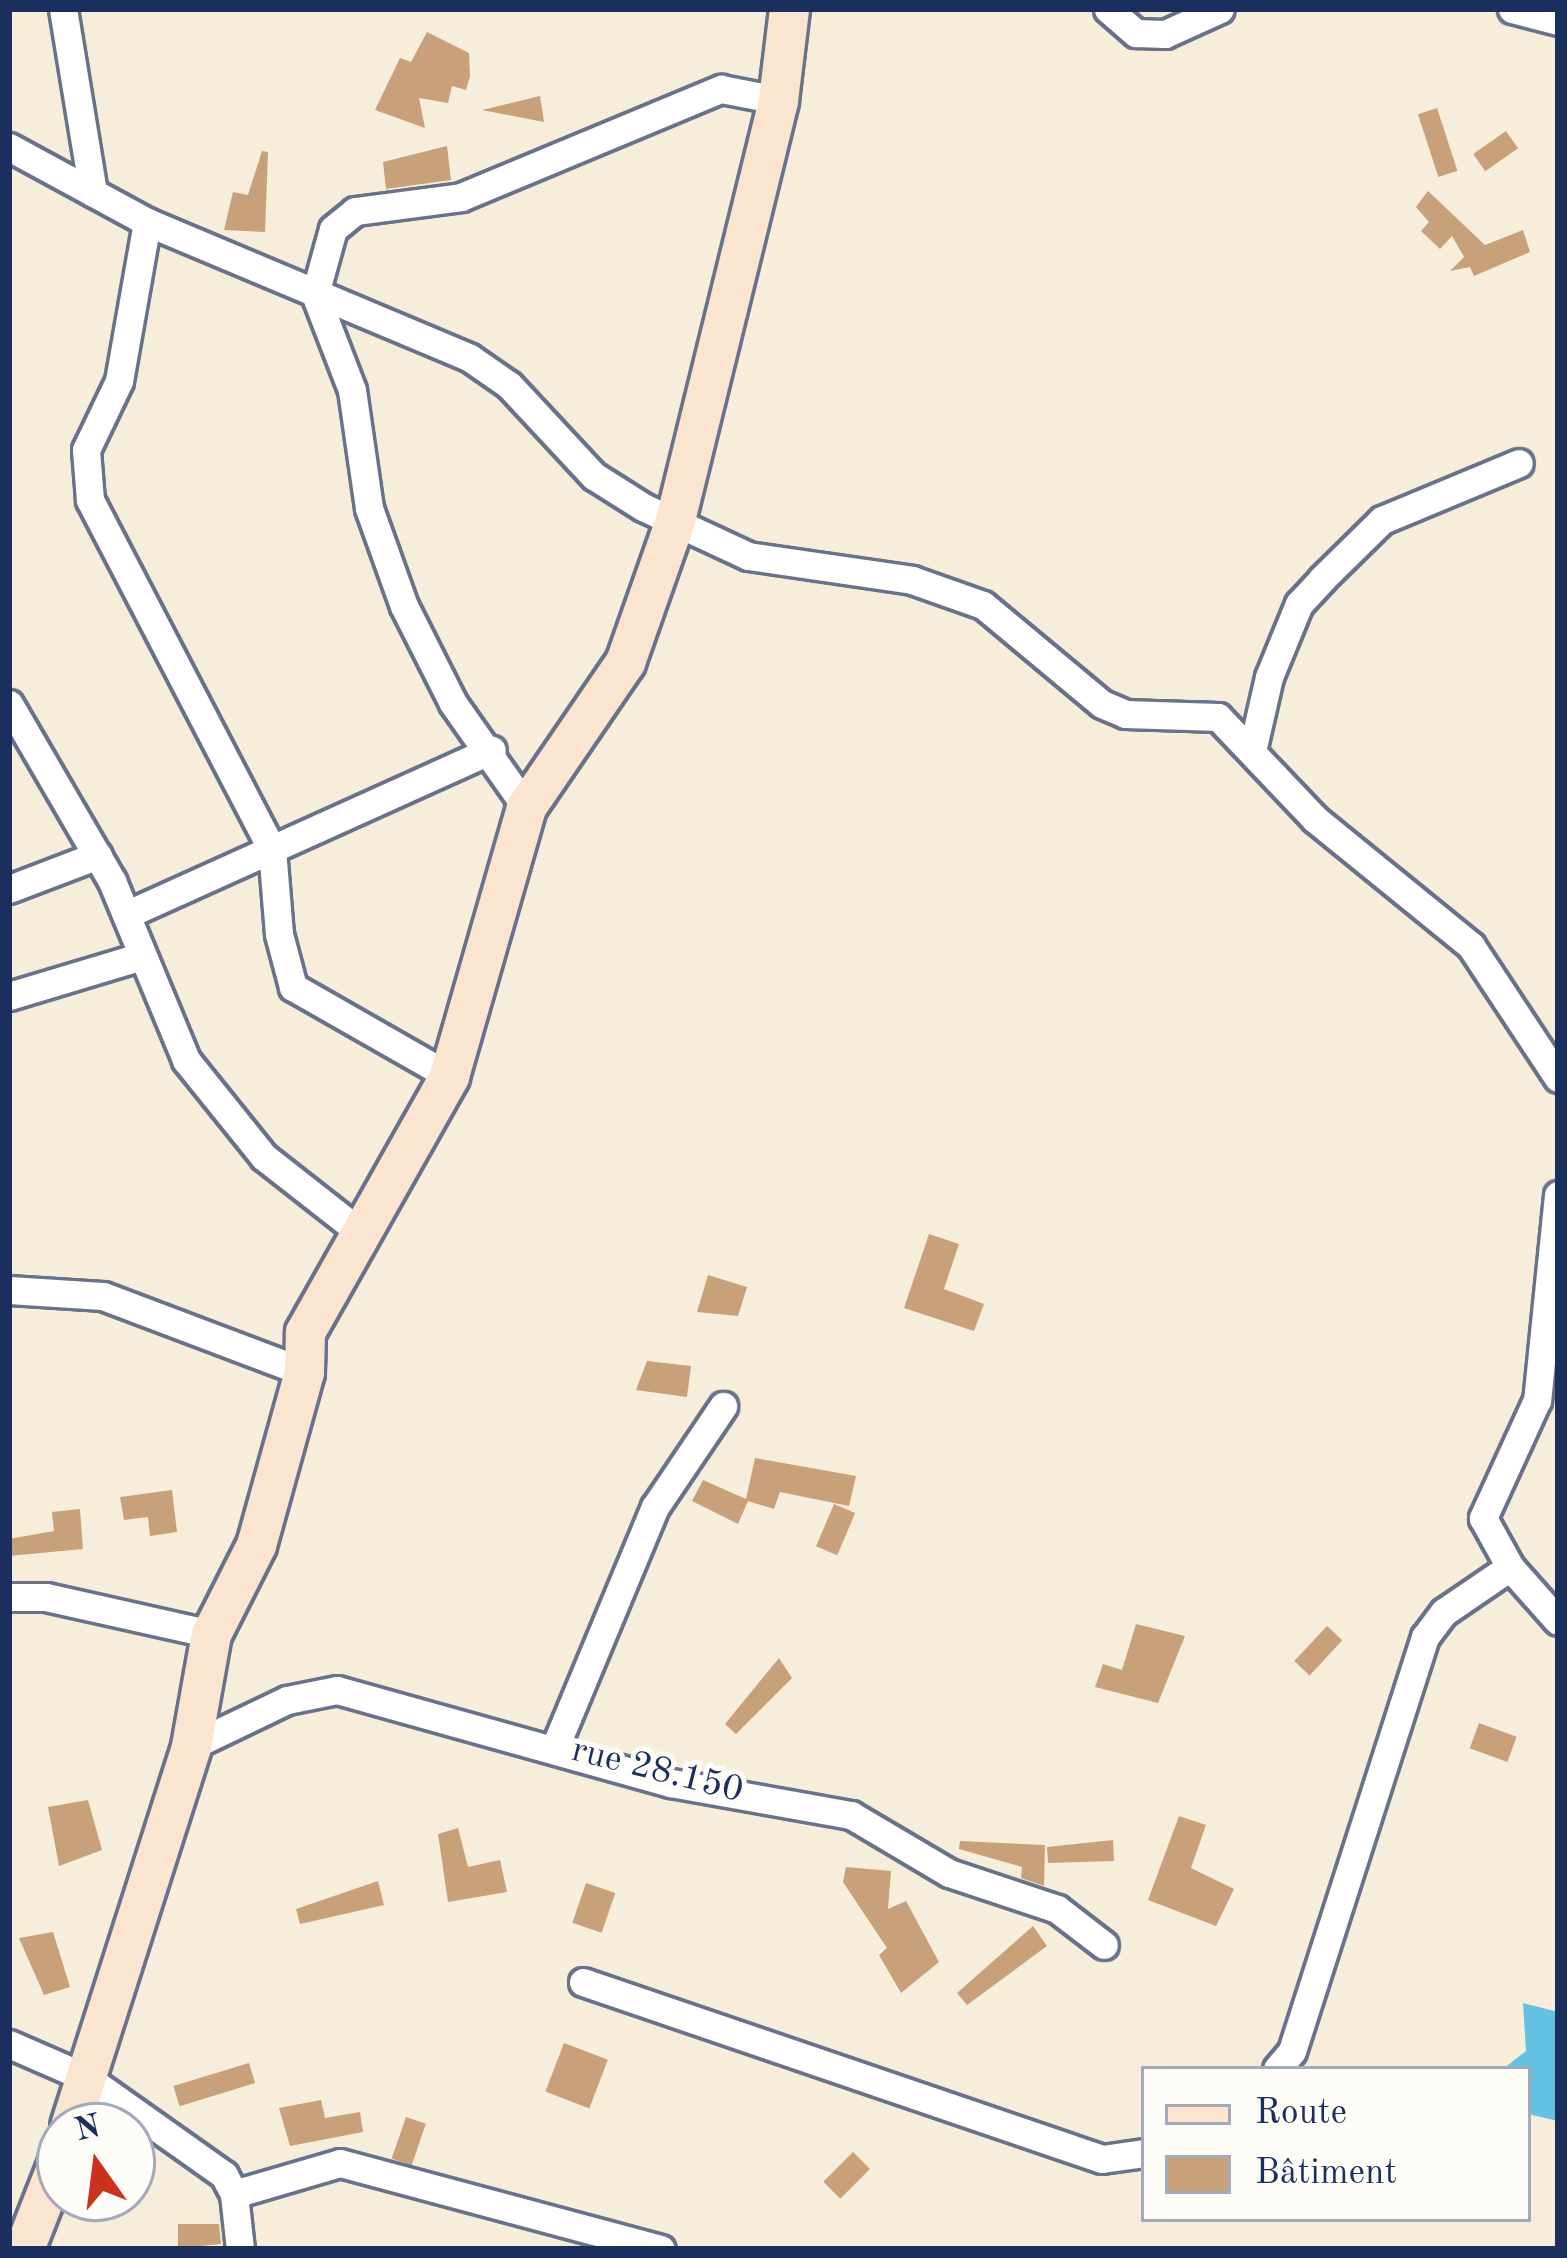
<!DOCTYPE html>
<meta charset="utf-8">
<style>
body{margin:0}
#map{position:relative;width:1567px;height:2258px;overflow:hidden;background:#f7eddb;font-family:"Old Standard TT",serif}
div>[style]{position:absolute}
[style*='--x']{left:calc(var(--x)*1px);top:calc(var(--y)*1px);width:calc(var(--w)*1px);rotate:calc(var(--a)*1deg)}
.water>*{inset:0;background:#64c1e2}
.building>*{inset:0;background:#c8a17b;transform-origin:0 0}
.roads{filter:drop-shadow(3px 0 #68728a) drop-shadow(-3px 0 #68728a) drop-shadow(0 3px #68728a) drop-shadow(0 -3px #68728a)}
.street>*{height:27px;margin:-13.5px;padding:0 13.5px;transform-origin:13.5px;border-radius:13.5px;background:#fff}
.secondary>*{height:39px;margin:-19.5px;padding:0 19.5px;transform-origin:19.5px;border-radius:19.5px;background:#fce5d0}
span{translate:-50% -50%;white-space:nowrap;text-align:center;line-height:1.15;-webkit-text-stroke:10px #fdfcf7;paint-order:stroke}
.street-label{font-size:36px;color:#1b2f5e}
.frame{position:absolute;inset:0;border:12px solid #1b2f5e;pointer-events:none}
.legend{position:absolute;left:1141px;top:2066px;width:390px;height:156px;box-sizing:border-box;background:#fdfcf7;border:3px solid #a3aaba;margin:0;padding:15px 21px;list-style:none;font-size:36px;color:#1b2f5e}
.legend li{display:flex;align-items:center;gap:24px;height:60px}
.legend b{width:60px;border:3px solid #a3aaba}
.north{position:absolute;left:36px;top:2102px;width:120px;height:120px;box-sizing:border-box;background:#fdfcf7;border:3px solid #a3aaba;border-radius:50%;rotate:346deg;font-size:33px;font-weight:700;line-height:48px;text-align:center;color:#1b2f5e}
.north::after{content:'';display:block;margin:auto;width:42px;height:54px;background:#c8321e;clip-path:polygon(50% 0,100% 100%,50% 72%,0 100%)}
</style>
<div id="map">
<div class="water">
<div style="clip-path:polygon(1523px 2003px,1558px 2012px,1558px 2121px,1528px 2114px,1528px 2069px,1503px 2069px,1526px 2051px)"></div>
</div>
<div class="building">
<div style="clip-path:polygon(427px 32px,469px 53px,470px 76px,466px 90px,452px 86px,448px 103px,419px 98px,425px 128px,375px 110px,400px 58px,411px 62px)"></div>
<div style="clip-path:polygon(540px 96px,544px 122px,482px 110px)"></div>
<div style="left:1437px;top:108px;width:66px;height:20px;rotate:72deg"></div>
<div style="left:1506px;top:131px;width:21px;height:40px;rotate:55deg"></div>
<div style="clip-path:polygon(447px 146px,451px 180px,386px 189px,383px 162px)"></div>
<div style="clip-path:polygon(262px 151px,268px 152px,265px 232px,224px 230px,233px 192px,248px 195px)"></div>
<div style="clip-path:polygon(1428px 191px,1485px 245px,1523px 230px,1530px 252px,1474px 276px,1470px 267px,1450px 271px,1464px 257px,1452px 236px,1440px 249px,1421px 231px,1429px 222px,1416px 207px)"></div>
<div style="clip-path:polygon(929px 1234px,959px 1244px,944px 1289px,984px 1304px,974px 1331px,904px 1308px)"></div>
<div style="clip-path:polygon(708px 1275px,747px 1287px,738px 1316px,697px 1312px)"></div>
<div style="clip-path:polygon(647px 1361px,691px 1366px,687px 1397px,636px 1390px)"></div>
<div style="clip-path:polygon(755px 1458px,856px 1476px,849px 1506px,780px 1492px,774px 1509px,748px 1501px,738px 1524px,692px 1501px,703px 1480px,746px 1499px)"></div>
<div style="clip-path:polygon(172px 1490px,177px 1532px,150px 1536px,148px 1517px,124px 1520px,120px 1497px)"></div>
<div style="left:834px;top:1504px;width:23px;height:46px;rotate:23deg"></div>
<div style="clip-path:polygon(80px 1509px,83px 1549px,9px 1556px,9px 1539px,54px 1531px,52px 1512px)"></div>
<div style="clip-path:polygon(1136px 1624px,1185px 1636px,1158px 1703px,1095px 1687px,1103px 1664px,1122px 1670px)"></div>
<div style="left:1327px;top:1626px;width:21px;height:48px;rotate:43deg"></div>
<div style="clip-path:polygon(779px 1658px,792px 1678px,736px 1734px,725px 1724px)"></div>
<div style="left:1479px;top:1723px;width:40px;height:27px;rotate:20deg"></div>
<div style="clip-path:polygon(88px 1800px,102px 1850px,59px 1866px,48px 1807px)"></div>
<div style="clip-path:polygon(1179px 1816px,1206px 1825px,1191px 1868px,1234px 1889px,1216px 1926px,1148px 1900px)"></div>
<div style="clip-path:polygon(458px 1828px,468px 1867px,500px 1860px,507px 1892px,448px 1902px,438px 1834px)"></div>
<div style="clip-path:polygon(1113px 1840px,1114px 1861px,1048px 1863px,1047px 1847px)"></div>
<div style="clip-path:polygon(960px 1841px,1045px 1845px,1044px 1886px,1021px 1878px,1022px 1867px,959px 1849px)"></div>
<div style="clip-path:polygon(846px 1867px,891px 1871px,888px 1909px,906px 1901px,939px 1962px,901px 1993px,879px 1955px,887px 1948px,843px 1882px)"></div>
<div style="clip-path:polygon(378px 1881px,384px 1905px,300px 1924px,296px 1909px)"></div>
<div style="left:586px;top:1883px;width:31px;height:42px;rotate:19deg"></div>
<div style="clip-path:polygon(1033px 1926px,1047px 1946px,967px 2005px,957px 1993px)"></div>
<div style="clip-path:polygon(53px 1932px,70px 1987px,44px 1995px,19px 1938px)"></div>
<div style="left:564px;top:2043px;width:47px;height:52px;rotate:21deg"></div>
<div style="left:249px;top:2063px;width:21px;height:79px;rotate:73deg"></div>
<div style="clip-path:polygon(321px 2100px,325px 2118px,360px 2112px,363px 2132px,290px 2146px,279px 2108px)"></div>
<div style="left:406px;top:2117px;width:21px;height:44px;rotate:19deg"></div>
<div style="left:853px;top:2152px;width:24px;height:42px;rotate:45deg"></div>
<div style="clip-path:polygon(178px 2224px,219px 2224px,221px 2244px,178px 2248px)"></div>
</div>
<div class="roads">
<div class="street">
<div style="--x:63;--y:9;--w:186;--a:80.7"></div>
<div style="--x:1108;--y:9;--w:37;--a:41"></div>
<div style="--x:1136;--y:33;--w:29;--a:2"></div>
<div style="--x:1165;--y:34;--w:60;--a:-24.4"></div>
<div style="--x:1512;--y:9;--w:48;--a:14.6"></div>
<div style="--x:9;--y:147;--w:157;--a:28.5"></div>
<div style="--x:147;--y:222;--w:350;--a:22.8"></div>
<div style="--x:470;--y:358;--w:47;--a:34.7"></div>
<div style="--x:509;--y:385;--w:125;--a:47"></div>
<div style="--x:594;--y:476;--w:58;--a:32.3"></div>
<div style="--x:643;--y:507;--w:116;--a:25"></div>
<div style="--x:748;--y:556;--w:166;--a:8.3"></div>
<div style="--x:912;--y:580;--w:75;--a:19.4"></div>
<div style="--x:983;--y:605;--w:155;--a:39.8"></div>
<div style="--x:1102;--y:704;--w:25;--a:23"></div>
<div style="--x:1125;--y:714;--w:93;--a:1.8"></div>
<div style="--x:1218;--y:717;--w:141;--a:46.4"></div>
<div style="--x:1315;--y:819;--w:201;--a:39.1"></div>
<div style="--x:1471;--y:946;--w:158;--a:56.6"></div>
<div style="--x:147;--y:222;--w:161;--a:100"></div>
<div style="--x:119;--y:381;--w:76;--a:115.6"></div>
<div style="--x:86;--y:450;--w:50;--a:85.4"></div>
<div style="--x:90;--y:500;--w:394;--a:62.5"></div>
<div style="--x:272;--y:849;--w:85;--a:85.3"></div>
<div style="--x:279;--y:934;--w:55;--a:75.2"></div>
<div style="--x:293;--y:987;--w:180;--a:29.7"></div>
<div style="--x:9;--y:704;--w:205;--a:59.8"></div>
<div style="--x:112;--y:881;--w:194;--a:67.5"></div>
<div style="--x:186;--y:1060;--w:124;--a:51.2"></div>
<div style="--x:264;--y:1157;--w:123;--a:38.1"></div>
<div style="--x:1253;--y:747;--w:72;--a:-77.1"></div>
<div style="--x:1269;--y:677;--w:79;--a:-67.7"></div>
<div style="--x:1299;--y:604;--w:34;--a:-47"></div>
<div style="--x:1322;--y:579;--w:84;--a:-44.5"></div>
<div style="--x:1382;--y:520;--w:148;--a:-22.6"></div>
<div style="--x:526;--y:807;--w:127;--a:-125.1"></div>
<div style="--x:453;--y:703;--w:109;--a:-116.8"></div>
<div style="--x:404;--y:606;--w:104;--a:-109.7"></div>
<div style="--x:369;--y:508;--w:119;--a:-98.2"></div>
<div style="--x:352;--y:390;--w:103;--a:-111.1"></div>
<div style="--x:315;--y:294;--w:67;--a:-74.5"></div>
<div style="--x:333;--y:229;--w:28;--a:-39"></div>
<div style="--x:355;--y:211;--w:107;--a:-7.5"></div>
<div style="--x:461;--y:197;--w:282;--a:-22.6"></div>
<div style="--x:721;--y:89;--w:58;--a:10.9"></div>
<div style="--x:9;--y:889;--w:95;--a:-20.9"></div>
<div style="--x:128;--y:914;--w:399;--a:-24.3"></div>
<div style="--x:9;--y:996;--w:136;--a:-16.7"></div>
<div style="--x:1558;--y:1195;--w:206;--a:95.8"></div>
<div style="--x:1537;--y:1400;--w:130;--a:114.6"></div>
<div style="--x:1483;--y:1518;--w:56;--a:61.1"></div>
<div style="--x:1510;--y:1567;--w:72;--a:48.4"></div>
<div style="--x:9;--y:1290;--w:94;--a:3.7"></div>
<div style="--x:103;--y:1296;--w:215;--a:20.7"></div>
<div style="--x:9;--y:1597;--w:37;--a:0"></div>
<div style="--x:46;--y:1597;--w:169;--a:12.6"></div>
<div style="--x:191;--y:1746;--w:106;--a:-25.6"></div>
<div style="--x:287;--y:1700;--w:51;--a:-11.3"></div>
<div style="--x:337;--y:1690;--w:347;--a:15.6"></div>
<div style="--x:671;--y:1783;--w:183;--a:10.1"></div>
<div style="--x:851;--y:1815;--w:114;--a:30.6"></div>
<div style="--x:949;--y:1873;--w:114;--a:18.4"></div>
<div style="--x:1057;--y:1909;--w:59;--a:37.5"></div>
<div style="--x:555;--y:1747;--w:260;--a:-67.4"></div>
<div style="--x:655;--y:1507;--w:122;--a:-56"></div>
<div style="--x:583;--y:1982;--w:548;--a:18.83"></div>
<div style="--x:1102;--y:2159;--w:42;--a:-8.1"></div>
<div style="--x:9;--y:2044;--w:85;--a:23.6"></div>
<div style="--x:87;--y:2078;--w:168;--a:35.3"></div>
<div style="--x:224;--y:2175;--w:21;--a:62"></div>
<div style="--x:234;--y:2194;--w:55;--a:83.8"></div>
<div style="--x:1277;--y:2069;--w:23;--a:-50"></div>
<div style="--x:1292;--y:2051;--w:435;--a:-72.2"></div>
<div style="--x:1425;--y:1637;--w:31;--a:-53"></div>
<div style="--x:1444;--y:1612;--w:80;--a:-34.3"></div>
<div style="--x:234;--y:2194;--w:110;--a:-16.3"></div>
<div style="--x:340;--y:2163;--w:332;--a:15"></div>
</div>
<div class="secondary">
<div style="--x:70;--y:2126;--w:399;--a:-72.3"></div>
<div style="--x:191;--y:1746;--w:114;--a:-79.9"></div>
<div style="--x:211;--y:1634;--w:100;--a:-63.2"></div>
<div style="--x:256;--y:1545;--w:180;--a:-74.5"></div>
<div style="--x:304;--y:1372;--w:40;--a:-88.6"></div>
<div style="--x:305;--y:1332;--w:294;--a:-60.6"></div>
<div style="--x:449;--y:1076;--w:280;--a:-74"></div>
<div style="--x:526;--y:807;--w:176;--a:-55.7"></div>
<div style="--x:625;--y:662;--w:151;--a:-70.6"></div>
<div style="--x:675;--y:520;--w:432;--a:-76.2"></div>
<div style="--x:778;--y:100;--w:92;--a:-83.1"></div>
<div style="--x:24;--y:2249;--w:99;--a:-68.6"></div>
</div>
</div>
<div class="street-label">
<span style="left:657px;top:1772px;rotate:14deg">rue 28.150</span>
</div>
<div class="frame"></div>
<ul class="legend">
<li><b style="height:15px;background:#fce5d0"></b>Route</li>
<li><b style="height:33px;background:#c8a17b"></b>Bâtiment</li>
</ul>
<div class="north">N</div>
</div>
